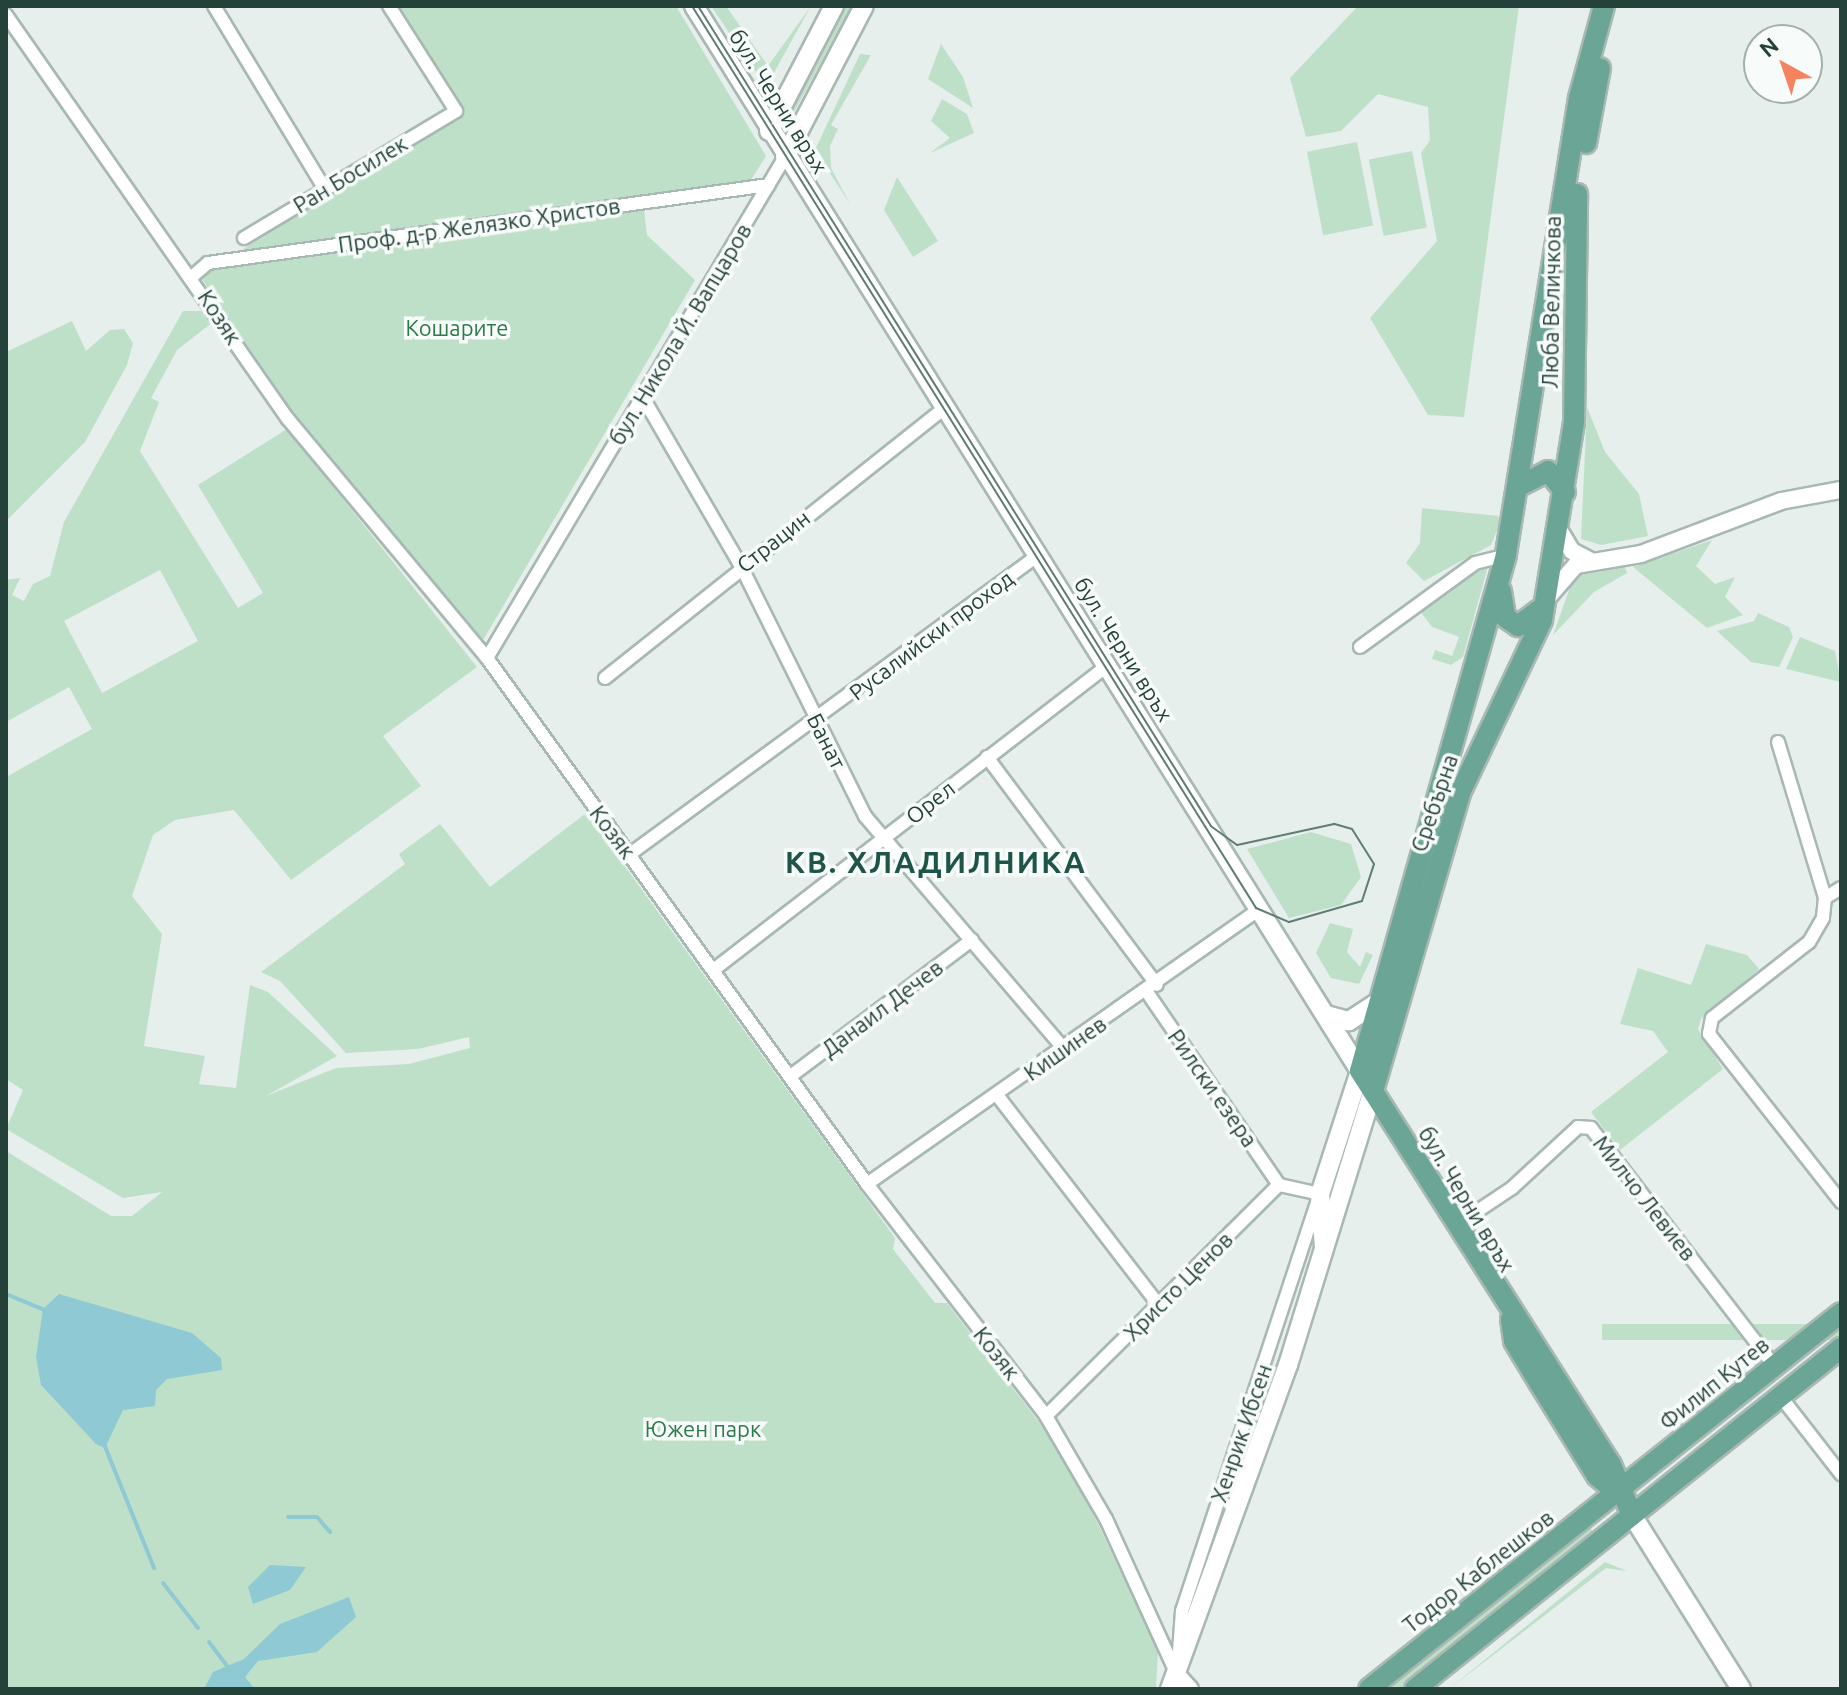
<!DOCTYPE html>
<meta charset="utf-8">
<style>
body{margin:0}
#map{position:relative;width:1847px;height:1695px;overflow:hidden;background:#e6efeb;font-family:Ubuntu,sans-serif}
div>[style]{position:absolute}
[style*='--x']{left:calc(var(--x)*1px);top:calc(var(--y)*1px);width:calc(var(--w)*1px);rotate:calc(var(--a)*1deg)}
.green>*{inset:0;background:#bfe0c8;transform-origin:0 0}
.water>*{inset:0;background:#8ec9d4}
.stream>*{height:4px;margin:-2px;padding:0 2px;transform-origin:2px;border-radius:2px;background:#8ec9d4}
.roads{filter:drop-shadow(2px 0 #a8b8b2) drop-shadow(-2px 0 #a8b8b2) drop-shadow(0 2px #a8b8b2) drop-shadow(0 -2px #a8b8b2)}
.minor>*{height:12px;margin:-6px;padding:0 6px;transform-origin:6px;border-radius:6px;background:#fff}
.tertiary>*{height:16px;margin:-8px;padding:0 8px;transform-origin:8px;border-radius:8px;background:#fff}
.secondary>*{height:18px;margin:-9px;padding:0 9px;transform-origin:9px;border-radius:9px;background:#fff}
.primary>*{height:20px;margin:-10px;padding:0 10px;transform-origin:10px;border-radius:10px;background:#6aa596}
.tram>*{height:2px;margin:-1px;padding:0 1px;transform-origin:1px;border-radius:1px;background:#5f7d75}
span{translate:-50% -50%;white-space:nowrap;text-align:center;line-height:1.15;-webkit-text-stroke:7px #f7fbf9;paint-order:stroke}
.street-label{font-size:22px;color:#24423a}
.park-label{font-size:22px;color:#2d7a4b}
.district-label{font-size:30px;color:#1f5548;font-weight:700;letter-spacing:2px}
.frame{position:absolute;inset:0;border:8px solid #24423a;pointer-events:none}
.north{position:absolute;left:1743px;top:24px;width:80px;height:80px;box-sizing:border-box;background:#f7fbf9;border:2px solid #a3b1ad;border-radius:50%;rotate:320deg;font-size:22px;font-weight:700;line-height:32px;text-align:center;color:#24423a}
.north::after{content:'';display:block;margin:auto;width:28px;height:36px;background:#f4845f;clip-path:polygon(50% 0,100% 100%,50% 72%,0 100%)}
</style>
<div id="map">
<div class="green">
<div style="clip-path:polygon(394px 6px,676px 6px,766px 156px,740px 197px,644px 210px,647px 235px,695px 280px,482px 642px,292px 417px,200px 276px,460px 114px)"></div>
<div style="clip-path:polygon(711px 6px,726px 6px,768px 66px,811px 6px,766px 87px)"></div>
<div style="clip-path:polygon(845px 6px,852px 6px,793px 114px,792px 108px)"></div>
<div style="clip-path:polygon(1358px 6px,1519px 6px,1464px 417px,1428px 415px,1370px 318px,1437px 241px,1421px 153px,1430px 140px,1428px 107px,1378px 94px,1341px 131px,1306px 137px,1290px 78px)"></div>
<div style="clip-path:polygon(941px 44px,963px 77px,973px 108px,928px 79px)"></div>
<div style="clip-path:polygon(860px 54px,871px 55px,831px 125px,838px 129px,830px 146px,831px 168px,850px 204px,815px 150px)"></div>
<div style="clip-path:polygon(942px 99px,967px 114px,974px 133px,930px 153px,950px 138px,931px 121px)"></div>
<div style="left:1357px;top:142px;width:85px;height:51px;rotate:79deg"></div>
<div style="left:1412px;top:151px;width:78px;height:44px;rotate:79deg"></div>
<div style="clip-path:polygon(897px 177px,938px 241px,913px 257px,884px 210px)"></div>
<div style="clip-path:polygon(evenodd,183px 311px,206px 311px,213px 322px,177px 350px,151px 398px,159px 402px,140px 451px,238px 608px,263px 593px,198px 485px,287px 429px,477px 667px,383px 736px,421px 786px,291px 880px,234px 810px,175px 820px,153px 835px,132px 896px,162px 934px,144px 1046px,205px 1056px,199px 1084px,236px 1088px,250px 985px,268px 992px,337px 1056px,266px 1096px,336px 1068px,409px 1064px,470px 1048px,469px 1037px,418px 1049px,346px 1053px,280px 981px,261px 972px,405px 864px,399px 854px,440px 824px,490px 887px,586px 813px,895px 1238px,893px 1249px,935px 1303px,947px 1303px,1066px 1457px,1158px 1650px,1156px 1689px,6px 1689px,6px 1151px,111px 1216px,132px 1216px,162px 1192px,123px 1198px,6px 1129px,23px 1090px,6px 1079px,6px 777px,92px 729px,69px 687px,6px 722px,6px 580px,20px 578px,12px 595px,24px 601px,33px 584px,50px 576px,64px 522px,183px 311px,160px 570px,198px 641px,102px 693px,64px 621px,160px 570px)"></div>
<div style="clip-path:polygon(72px 321px,86px 351px,110px 330px,124px 329px,133px 343px,127px 365px,85px 442px,6px 521px,6px 352px)"></div>
<div style="clip-path:polygon(1587px 407px,1605px 452px,1639px 494px,1648px 536px,1601px 545px,1581px 539px)"></div>
<div style="clip-path:polygon(1422px 508px,1498px 516px,1500px 523px,1491px 545px,1424px 581px,1406px 563px,1420px 543px)"></div>
<div style="clip-path:polygon(1712px 540px,1696px 566px,1715px 584px,1735px 577px,1725px 597px,1743px 615px,1707px 628px,1633px 567px)"></div>
<div style="clip-path:polygon(1490px 559px,1463px 657px,1451px 665px,1432px 659px,1435px 650px,1452px 656px,1459px 637px,1432px 627px,1420px 611px)"></div>
<div style="clip-path:polygon(1625px 567px,1627px 573px,1594px 592px,1553px 635px,1574px 576px)"></div>
<div style="clip-path:polygon(1758px 613px,1789px 627px,1793px 637px,1779px 667px,1751px 662px,1717px 631px,1754px 621px)"></div>
<div style="clip-path:polygon(1800px 637px,1835px 651px,1841px 682px,1786px 669px)"></div>
<div style="clip-path:polygon(1311px 832px,1351px 844px,1361px 877px,1341px 905px,1289px 918px,1247px 849px)"></div>
<div style="clip-path:polygon(1330px 923px,1353px 929px,1347px 952px,1360px 967px,1366px 952px,1373px 955px,1359px 984px,1331px 978px,1316px 953px)"></div>
<div style="clip-path:polygon(1706px 944px,1747px 955px,1759px 969px,1701px 1019px,1698px 1029px,1723px 1069px,1620px 1150px,1591px 1112px,1668px 1052px,1653px 1031px,1620px 1024px,1638px 968px,1691px 985px)"></div>
<div style="left:1841px;top:1324px;width:16px;height:239px;rotate:90deg"></div>
<div style="left:1587px;top:1524px;width:13px;height:262px;rotate:51deg"></div>
<div style="clip-path:polygon(1605px 1562px,1627px 1571px,1606px 1568px,1449px 1689px)"></div>
</div>
<div class="water">
<div style="clip-path:polygon(59px 1294px,192px 1333px,221px 1358px,222px 1370px,167px 1379px,156px 1390px,155px 1406px,123px 1410px,105px 1448px,96px 1444px,41px 1385px,36px 1357px,43px 1309px)"></div>
<div style="clip-path:polygon(270px 1565px,306px 1567px,290px 1590px,253px 1604px,248px 1587px)"></div>
<div style="clip-path:polygon(349px 1597px,356px 1617px,317px 1652px,258px 1661px,245px 1677px,255px 1689px,204px 1689px,213px 1672px,244px 1659px,280px 1624px)"></div>
</div>
<div class="stream">
<div style="--x:6;--y:1294;--w:44;--a:22.5"></div>
<div style="--x:104;--y:1444;--w:134;--a:68"></div>
<div style="--x:288;--y:1517;--w:29;--a:0"></div>
<div style="--x:317;--y:1517;--w:20;--a:49"></div>
<div style="--x:163;--y:1583;--w:57;--a:52.1"></div>
<div style="--x:209;--y:1642;--w:35;--a:53"></div>
</div>
<div class="roads">
<div class="minor">
<div style="--x:214;--y:6;--w:214;--a:58.8"></div>
<div style="--x:6;--y:15;--w:493;--a:55.1"></div>
<div style="--x:288;--y:419;--w:311;--a:50.2"></div>
<div style="--x:487;--y:658;--w:649;--a:54.15"></div>
<div style="--x:867;--y:1184;--w:293;--a:52.3"></div>
<div style="--x:1046;--y:1416;--w:119;--a:59.8"></div>
<div style="--x:1106;--y:1519;--w:171;--a:65.5"></div>
<div style="--x:244;--y:238;--w:247;--a:-30.9"></div>
<div style="--x:456;--y:111;--w:125;--a:-122.5"></div>
<div style="--x:194;--y:275;--w:18;--a:-41"></div>
<div style="--x:208;--y:263;--w:566;--a:-7.92"></div>
<div style="--x:642;--y:396;--w:197;--a:59.8"></div>
<div style="--x:741;--y:566;--w:279;--a:63.6"></div>
<div style="--x:865;--y:816;--w:306;--a:49.5"></div>
<div style="--x:1360;--y:647;--w:142;--a:-36.1"></div>
<div style="--x:1475;--y:563;--w:32;--a:-14"></div>
<div style="--x:487;--y:658;--w:583;--a:-59.26"></div>
<div style="--x:605;--y:678;--w:433;--a:-38.5"></div>
<div style="--x:1778;--y:742;--w:163;--a:73.2"></div>
<div style="--x:1825;--y:898;--w:20;--a:96"></div>
<div style="--x:1823;--y:918;--w:28;--a:120"></div>
<div style="--x:1809;--y:942;--w:123;--a:141.9"></div>
<div style="--x:1712;--y:1018;--w:16;--a:101"></div>
<div style="--x:1709;--y:1034;--w:214;--a:51.8"></div>
<div style="--x:987;--y:757;--w:284;--a:53.3"></div>
<div style="--x:630;--y:854;--w:504;--a:-36.21"></div>
<div style="--x:1825;--y:898;--w:19;--a:-32"></div>
<div style="--x:716;--y:968;--w:494;--a:-37.7"></div>
<div style="--x:1147;--y:992;--w:234;--a:55.6"></div>
<div style="--x:792;--y:1075;--w:225;--a:-36.9"></div>
<div style="--x:997;--y:1095;--w:265;--a:52.4"></div>
<div style="--x:867;--y:1184;--w:480;--a:-35"></div>
<div style="--x:1455;--y:1226;--w:69;--a:-33.7"></div>
<div style="--x:1512;--y:1188;--w:90;--a:-42.7"></div>
<div style="--x:1578;--y:1127;--w:13;--a:4"></div>
<div style="--x:1591;--y:1128;--w:300;--a:52.4"></div>
<div style="--x:1781;--y:1397;--w:98;--a:52.1"></div>
<div style="--x:1046;--y:1416;--w:328;--a:-44.8"></div>
<div style="--x:1179;--y:1651;--w:40;--a:-85.7"></div>
<div style="--x:1182;--y:1611;--w:439;--a:-71.7"></div>
<div style="--x:1320;--y:1194;--w:42;--a:-167.6"></div>
</div>
<div class="tertiary">
<div style="--x:1561;--y:533;--w:21;--a:59"></div>
<div style="--x:1572;--y:551;--w:21;--a:28"></div>
<div style="--x:1549;--y:596;--w:41;--a:-48.9"></div>
<div style="--x:1576;--y:565;--w:66;--a:-9.6"></div>
<div style="--x:1641;--y:554;--w:150;--a:-20.7"></div>
<div style="--x:1781;--y:501;--w:61;--a:-10.4"></div>
<div style="--x:1177;--y:1675;--w:19;--a:47"></div>
</div>
<div class="secondary">
<div style="--x:694;--y:6;--w:1256;--a:57.98"></div>
<div style="--x:1360;--y:1071;--w:129;--a:108"></div>
<div style="--x:1320;--y:1194;--w:54;--a:85.8"></div>
<div style="--x:769;--y:131;--w:141;--a:-62.5"></div>
<div style="--x:785;--y:157;--w:170;--a:-62.4"></div>
<div style="--x:1326;--y:1015;--w:24;--a:15"></div>
<div style="--x:1349;--y:1021;--w:37;--a:-33"></div>
<div style="--x:1632;--y:1515;--w:205;--a:57.9"></div>
<div style="--x:1170;--y:1689;--w:345;--a:-70"></div>
<div style="--x:1288;--y:1365;--w:287;--a:-72.8"></div>
</div>
<div class="primary">
<div style="--x:1604;--y:6;--w:95;--a:105.2"></div>
<div style="--x:1579;--y:98;--w:463;--a:99.1"></div>
<div style="--x:1506;--y:555;--w:536;--a:105.8"></div>
<div style="--x:1360;--y:1071;--w:467;--a:57.5"></div>
<div style="--x:1611;--y:1465;--w:54;--a:67.2"></div>
<div style="--x:1586;--y:143;--w:76;--a:-79.4"></div>
<div style="--x:1521;--y:485;--w:30;--a:-27"></div>
<div style="--x:1548;--y:471;--w:27;--a:51"></div>
<div style="--x:1501;--y:591;--w:26;--a:81"></div>
<div style="--x:1505;--y:617;--w:16;--a:35"></div>
<div style="--x:1518;--y:626;--w:31;--a:-37"></div>
<div style="--x:1373;--y:1091;--w:310;--a:-73.7"></div>
<div style="--x:1460;--y:793;--w:191;--a:-64.6"></div>
<div style="--x:1542;--y:620;--w:201;--a:-80.8"></div>
<div style="--x:1574;--y:422;--w:228;--a:-89.2"></div>
<div style="--x:1511;--y:1319;--w:22;--a:82"></div>
<div style="--x:1514;--y:1341;--w:50;--a:58.8"></div>
<div style="--x:1540;--y:1384;--w:108;--a:58.2"></div>
<div style="--x:1597;--y:1476;--w:26;--a:39"></div>
<div style="--x:1369;--y:1689;--w:603;--a:-38.54"></div>
<div style="--x:1415;--y:1689;--w:546;--a:-38.68"></div>
</div>
</div>
<div class="tram">
<div style="--x:692;--y:6;--w:1064;--a:57.98"></div>
<div style="--x:1256;--y:908;--w:36;--a:23"></div>
<div style="--x:1289;--y:922;--w:76;--a:-16"></div>
<div style="--x:1362;--y:901;--w:39;--a:-72"></div>
<div style="--x:1374;--y:864;--w:41;--a:-122.2"></div>
<div style="--x:1352;--y:829;--w:19;--a:-164"></div>
<div style="--x:1334;--y:824;--w:99;--a:167.8"></div>
<div style="--x:1237;--y:845;--w:32;--a:-144"></div>
<div style="--x:1211;--y:826;--w:967;--a:-122.03"></div>
</div>
<div class="street-label">
<span style="left:779px;top:101px;rotate:58deg">бул. Черни връх</span>
<span style="left:350px;top:174px;rotate:-31deg">Ран Босилек</span>
<span style="left:479px;top:225px;rotate:-8deg">Проф. д-р Желязко Христов</span>
<span style="left:1551px;top:302px;rotate:-89deg">Люба Величкова</span>
<span style="left:220px;top:317px;rotate:57deg">Козяк</span>
<span style="left:680px;top:334px;rotate:-59deg">бул. Никола Й. Вапцаров</span>
<span style="left:773px;top:541px;rotate:-38deg">Страцин</span>
<span style="left:931px;top:635px;rotate:-37deg">Русалийски проход</span>
<span style="left:1124px;top:649px;rotate:58deg">бул. Черни връх</span>
<span style="left:827px;top:741px;rotate:63deg">Банат</span>
<span style="left:930px;top:802px;rotate:-38deg">Орел</span>
<span style="left:1434px;top:803px;rotate:-71deg">Сребърна</span>
<span style="left:613px;top:832px;rotate:53deg">Козяк</span>
<span style="left:882px;top:1008px;rotate:-37deg">Данаил Дечев</span>
<span style="left:1065px;top:1048px;rotate:-35deg">Кишинев</span>
<span style="left:1213px;top:1088px;rotate:55deg">Рилски езера</span>
<span style="left:1645px;top:1198px;rotate:52deg">Милчо Левиев</span>
<span style="left:1467px;top:1199px;rotate:59deg">бул. Черни връх</span>
<span style="left:1178px;top:1286px;rotate:-45deg">Христо Ценов</span>
<span style="left:997px;top:1353px;rotate:52deg">Козяк</span>
<span style="left:1714px;top:1383px;rotate:-39deg">Филип Кутев</span>
<span style="left:1241px;top:1433px;rotate:-71deg">Хенрик Ибсен</span>
<span style="left:1478px;top:1571px;rotate:-38deg">Тодор Каблешков</span>
</div>
<div class="park-label">
<span style="left:457px;top:328px">Кошарите</span>
<span style="left:703px;top:1429px">Южен парк</span>
</div>
<div class="district-label">
<span style="left:936px;top:862px">КВ. ХЛАДИЛНИКА</span>
</div>
<div class="frame"></div>
<div class="north">N</div>
</div>
